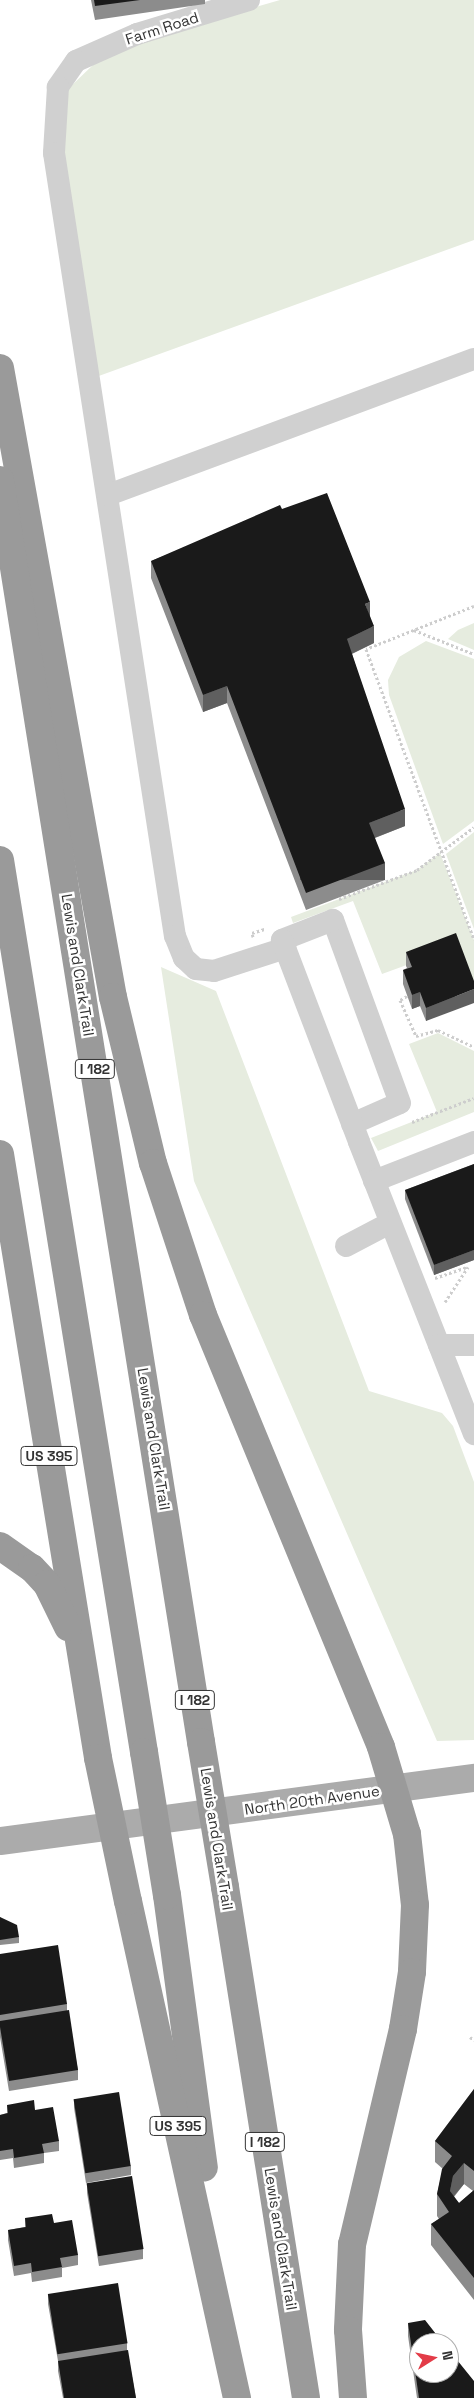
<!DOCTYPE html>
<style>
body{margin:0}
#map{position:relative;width:474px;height:2398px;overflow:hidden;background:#fff;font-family:"Space Grotesk",sans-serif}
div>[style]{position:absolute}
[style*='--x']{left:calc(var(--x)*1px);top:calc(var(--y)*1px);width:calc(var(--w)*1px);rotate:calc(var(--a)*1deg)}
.green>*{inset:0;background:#e6ecdf}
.path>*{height:3px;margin-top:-1.5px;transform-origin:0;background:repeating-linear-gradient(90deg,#cdcdcd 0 2.5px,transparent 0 5px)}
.minor>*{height:22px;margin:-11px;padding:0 11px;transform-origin:11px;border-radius:11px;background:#d0d0d0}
.major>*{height:28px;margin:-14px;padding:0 14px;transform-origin:14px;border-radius:14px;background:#ababab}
.highway>*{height:28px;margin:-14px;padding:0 14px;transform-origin:14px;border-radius:14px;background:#9a9a9a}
.highway-bridge>*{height:28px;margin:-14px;padding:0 14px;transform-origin:14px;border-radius:14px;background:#9a9a9a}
.wall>*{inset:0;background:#8c8c8c}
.shaded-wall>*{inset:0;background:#5f5f5f;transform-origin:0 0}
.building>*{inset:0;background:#1a1a1a;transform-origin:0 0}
span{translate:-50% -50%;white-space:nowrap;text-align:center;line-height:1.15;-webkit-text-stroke:5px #fff;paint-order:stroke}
.shield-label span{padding:1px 4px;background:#fff;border:1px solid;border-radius:4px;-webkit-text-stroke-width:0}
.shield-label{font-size:14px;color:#333;font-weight:700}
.street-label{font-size:15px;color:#333}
.north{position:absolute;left:409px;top:2333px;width:50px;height:50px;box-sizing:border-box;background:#fff;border:1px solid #adadad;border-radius:50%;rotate:80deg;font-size:14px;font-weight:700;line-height:20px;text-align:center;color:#333}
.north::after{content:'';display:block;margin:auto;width:18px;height:22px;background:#e33c48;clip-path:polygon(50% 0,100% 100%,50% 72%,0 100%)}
</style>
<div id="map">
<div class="green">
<div style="clip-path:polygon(280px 0,474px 0,474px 240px,96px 377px,61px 143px,68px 89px,95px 63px,143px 40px)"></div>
<div style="clip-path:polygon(474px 623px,474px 650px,448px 639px,458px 630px)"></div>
<div style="clip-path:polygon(426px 641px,474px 659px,474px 821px,443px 844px,389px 695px,388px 680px,399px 657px)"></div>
<div style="clip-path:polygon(474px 832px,474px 929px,446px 854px)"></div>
<div style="clip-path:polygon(440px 853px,474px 940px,474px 995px,456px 947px,382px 974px,353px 901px,293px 923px,291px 917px,417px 870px)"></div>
<div style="clip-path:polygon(161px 967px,216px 991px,369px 1391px,442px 1413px,453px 1426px,474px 1482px,474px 1740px,437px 1741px,194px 1181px)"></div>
<div style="clip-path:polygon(438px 1033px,474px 1051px,474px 1112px,378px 1151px,371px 1138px,437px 1112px,409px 1044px)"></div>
</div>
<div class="path">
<div style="--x:474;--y:606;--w:116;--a:158.3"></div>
<div style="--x:366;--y:649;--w:310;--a:69.6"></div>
<div style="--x:414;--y:630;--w:65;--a:21.8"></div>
<div style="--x:339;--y:899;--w:83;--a:-20.4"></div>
<div style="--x:417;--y:870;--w:71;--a:-37"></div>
<div style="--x:253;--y:937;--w:4;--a:-104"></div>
<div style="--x:252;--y:933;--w:13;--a:-18"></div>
<div style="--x:407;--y:996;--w:8;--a:150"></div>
<div style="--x:400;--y:1000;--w:39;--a:66"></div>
<div style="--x:416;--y:1036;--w:23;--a:-15"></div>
<div style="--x:438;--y:1030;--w:40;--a:25"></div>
<div style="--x:412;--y:1122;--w:66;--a:-21.2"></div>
<div style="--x:435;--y:1278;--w:34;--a:-19"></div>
<div style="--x:445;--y:1302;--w:42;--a:-56.7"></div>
<div style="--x:470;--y:2037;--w:5;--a:37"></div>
</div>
<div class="minor">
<div style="--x:249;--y:0;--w:117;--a:163.1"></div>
<div style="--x:137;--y:34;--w:67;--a:156.1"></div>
<div style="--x:76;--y:61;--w:32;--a:125"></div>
<div style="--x:58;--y:87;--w:66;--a:93.5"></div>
<div style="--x:54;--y:153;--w:792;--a:81.22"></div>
<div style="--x:175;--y:936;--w:24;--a:68"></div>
<div style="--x:184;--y:958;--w:16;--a:43"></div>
<div style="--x:196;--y:969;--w:18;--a:6"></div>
<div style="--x:214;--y:971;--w:75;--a:-17.9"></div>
<div style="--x:108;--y:495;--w:390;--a:-20.4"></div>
<div style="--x:352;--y:1124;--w:52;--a:-23.6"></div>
<div style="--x:400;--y:1103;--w:195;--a:-110.1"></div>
<div style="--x:333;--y:920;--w:55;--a:158.6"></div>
<div style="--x:282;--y:940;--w:216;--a:69.1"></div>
<div style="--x:359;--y:1142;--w:314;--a:68.5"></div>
<div style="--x:374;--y:1181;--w:107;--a:-21.3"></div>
<div style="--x:346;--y:1246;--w:50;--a:-27.6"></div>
<div style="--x:439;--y:1345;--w:35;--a:0"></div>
</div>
<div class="major">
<div style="--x:0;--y:1841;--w:478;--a:-7.6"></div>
</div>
<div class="highway">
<div style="--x:0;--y:368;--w:639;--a:79.82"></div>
<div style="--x:113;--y:997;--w:171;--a:76.5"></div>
<div style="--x:153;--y:1163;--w:160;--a:71.8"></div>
<div style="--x:203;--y:1315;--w:467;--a:67.6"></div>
<div style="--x:381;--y:1747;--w:91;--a:73.4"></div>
<div style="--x:407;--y:1834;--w:71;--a:83.6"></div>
<div style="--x:415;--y:1905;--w:67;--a:92.6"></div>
<div style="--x:412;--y:1972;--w:58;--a:99"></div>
<div style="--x:403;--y:2029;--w:221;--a:103.3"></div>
<div style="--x:352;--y:2244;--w:86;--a:92.7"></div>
<div style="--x:348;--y:2330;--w:68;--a:85.8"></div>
<div style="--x:0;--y:480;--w:1278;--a:80.95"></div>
<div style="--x:0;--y:860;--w:904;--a:80.83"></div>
<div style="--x:0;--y:1154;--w:612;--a:80.78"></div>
<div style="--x:0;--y:1546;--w:39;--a:35"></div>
<div style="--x:32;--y:1568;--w:22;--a:47"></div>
<div style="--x:47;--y:1584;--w:48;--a:64"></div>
<div style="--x:225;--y:1887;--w:517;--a:80.99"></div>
<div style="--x:167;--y:1895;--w:275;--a:82.3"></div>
<div style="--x:128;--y:1901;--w:509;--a:77.63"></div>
</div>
<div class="highway-bridge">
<div style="--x:201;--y:1742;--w:147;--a:80.6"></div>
<div style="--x:144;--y:1752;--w:145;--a:80.9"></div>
<div style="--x:98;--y:1758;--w:146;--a:78.2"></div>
</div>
<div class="wall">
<div style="clip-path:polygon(91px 0,205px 0,205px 4px,95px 20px)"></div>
<div style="clip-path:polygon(282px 509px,370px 616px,374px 643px,352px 654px,405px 826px,375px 838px,385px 880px,306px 910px,227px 703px,203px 712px,151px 578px,151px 561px)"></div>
<div style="clip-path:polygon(406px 952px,474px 981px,426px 1021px,420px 1006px,412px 1009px,403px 984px,403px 970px,407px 968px,406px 966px)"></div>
<div style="clip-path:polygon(474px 1164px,474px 1260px,434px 1275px,405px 1199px,405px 1190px)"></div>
<div style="clip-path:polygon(0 1917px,19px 1937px,19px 1943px,0 1945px)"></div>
<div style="clip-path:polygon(0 1954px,67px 2004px,67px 2010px,78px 2070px,78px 2080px,9px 2091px,0 2037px)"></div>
<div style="clip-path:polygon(evenodd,474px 2089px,474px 2300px,431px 2245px,431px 2224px,439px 2219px,437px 2216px,437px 2194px,443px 2169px,435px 2162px,435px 2141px,474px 2089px,464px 2184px,473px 2191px,459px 2203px,454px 2197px,464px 2184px)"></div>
<div style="clip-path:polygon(74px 2099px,131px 2166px,131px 2175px,86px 2183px,74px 2108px)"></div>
<div style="clip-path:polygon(7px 2105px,35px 2110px,59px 2141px,59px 2151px,44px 2153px,44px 2163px,14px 2168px,13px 2158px,0 2160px,0 2115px,7px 2113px)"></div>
<div style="clip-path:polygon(87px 2184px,143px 2249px,143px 2259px,99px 2266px,87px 2193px)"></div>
<div style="clip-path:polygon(25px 2218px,54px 2223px,78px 2255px,78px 2265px,62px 2268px,62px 2277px,32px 2282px,31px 2273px,14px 2276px,8px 2240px,8px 2230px,25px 2227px)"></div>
<div style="clip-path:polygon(48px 2294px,127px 2343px,127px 2350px,136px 2398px,63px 2398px,58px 2371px,58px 2361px,48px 2304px)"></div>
<div style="clip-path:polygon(408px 2323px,474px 2398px,417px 2398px,408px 2336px)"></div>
</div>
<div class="shaded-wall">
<div style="clip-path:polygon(370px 602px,370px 619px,365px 604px)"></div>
<div style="clip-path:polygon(374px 626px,374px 643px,347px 656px,347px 639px)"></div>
<div style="clip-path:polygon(227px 686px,227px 703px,203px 712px,203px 695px)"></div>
<div style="clip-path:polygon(405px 809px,405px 826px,369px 840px,369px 823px)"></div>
<div style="left:385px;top:863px;width:17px;height:85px;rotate:90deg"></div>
<div style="clip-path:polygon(474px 989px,474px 1003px,426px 1021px,426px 1008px)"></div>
<div style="clip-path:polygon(420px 992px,420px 1006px,412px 1009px,412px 995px)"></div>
<div style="clip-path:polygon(474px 1250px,474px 1260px,434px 1275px,434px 1265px)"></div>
<div style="clip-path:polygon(464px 2163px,464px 2184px,453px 2197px,450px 2191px,453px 2176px)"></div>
</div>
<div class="building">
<div style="clip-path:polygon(94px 0,140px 0,95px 6px)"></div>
<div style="clip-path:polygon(327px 493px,370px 602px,365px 604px,374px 626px,347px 639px,405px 809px,369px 823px,385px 863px,306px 893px,227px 686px,203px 695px,151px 561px,280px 505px,282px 509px)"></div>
<div style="clip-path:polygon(456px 933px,474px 981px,474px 989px,426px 1008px,420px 992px,412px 995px,403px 970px,412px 967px,406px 952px)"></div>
<div style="clip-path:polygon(474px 1164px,474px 1250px,434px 1265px,405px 1190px)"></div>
<div style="clip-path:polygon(0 1917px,17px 1925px,19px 1937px,0 1940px)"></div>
<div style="clip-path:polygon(58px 1945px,67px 2004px,0 2015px,0 1954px)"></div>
<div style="clip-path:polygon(69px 2010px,78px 2070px,9px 2081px,0 2027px,0 2021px)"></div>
<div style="clip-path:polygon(474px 2089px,474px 2171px,464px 2163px,453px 2176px,450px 2191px,459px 2203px,474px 2190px,474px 2278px,431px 2224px,449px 2212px,437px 2194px,442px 2169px,452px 2156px,435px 2141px)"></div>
<div style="left:119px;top:2092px;width:75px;height:46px;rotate:81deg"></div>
<div style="clip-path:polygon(34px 2100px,35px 2110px,53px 2107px,59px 2141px,42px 2144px,44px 2153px,14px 2158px,13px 2149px,0 2151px,0 2115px,8px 2113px,7px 2105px)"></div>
<div style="left:132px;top:2176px;width:74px;height:46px;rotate:81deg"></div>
<div style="clip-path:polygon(52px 2214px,54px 2223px,72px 2220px,78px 2255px,60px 2258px,62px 2267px,32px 2272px,31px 2263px,14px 2266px,8px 2230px,26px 2227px,25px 2218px)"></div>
<div style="left:118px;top:2283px;width:61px;height:71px;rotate:81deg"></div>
<div style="clip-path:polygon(425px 2320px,443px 2343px,419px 2343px,419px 2373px,449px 2373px,449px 2350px,474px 2381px,474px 2398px,419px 2398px,408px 2323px)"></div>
<div style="clip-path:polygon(128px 2350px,136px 2398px,64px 2398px,58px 2361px)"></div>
</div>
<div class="shield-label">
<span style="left:95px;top:1069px">I 182</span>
<span style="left:49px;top:1456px">US 395</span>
<span style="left:195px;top:1700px">I 182</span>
<span style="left:178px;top:2126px">US 395</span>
<span style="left:265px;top:2142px">I 182</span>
</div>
<div class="street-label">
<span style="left:162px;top:28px;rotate:-18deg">Farm Road</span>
<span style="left:78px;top:965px;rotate:81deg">Lewis and Clark Trail</span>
<span style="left:154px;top:1439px;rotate:81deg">Lewis and Clark Trail</span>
<span style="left:312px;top:1800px;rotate:-8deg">North 20th Avenue</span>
<span style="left:217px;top:1839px;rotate:81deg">Lewis and Clark Trail</span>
<span style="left:281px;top:2239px;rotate:81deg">Lewis and Clark Trail</span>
</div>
<div class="north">N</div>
</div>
